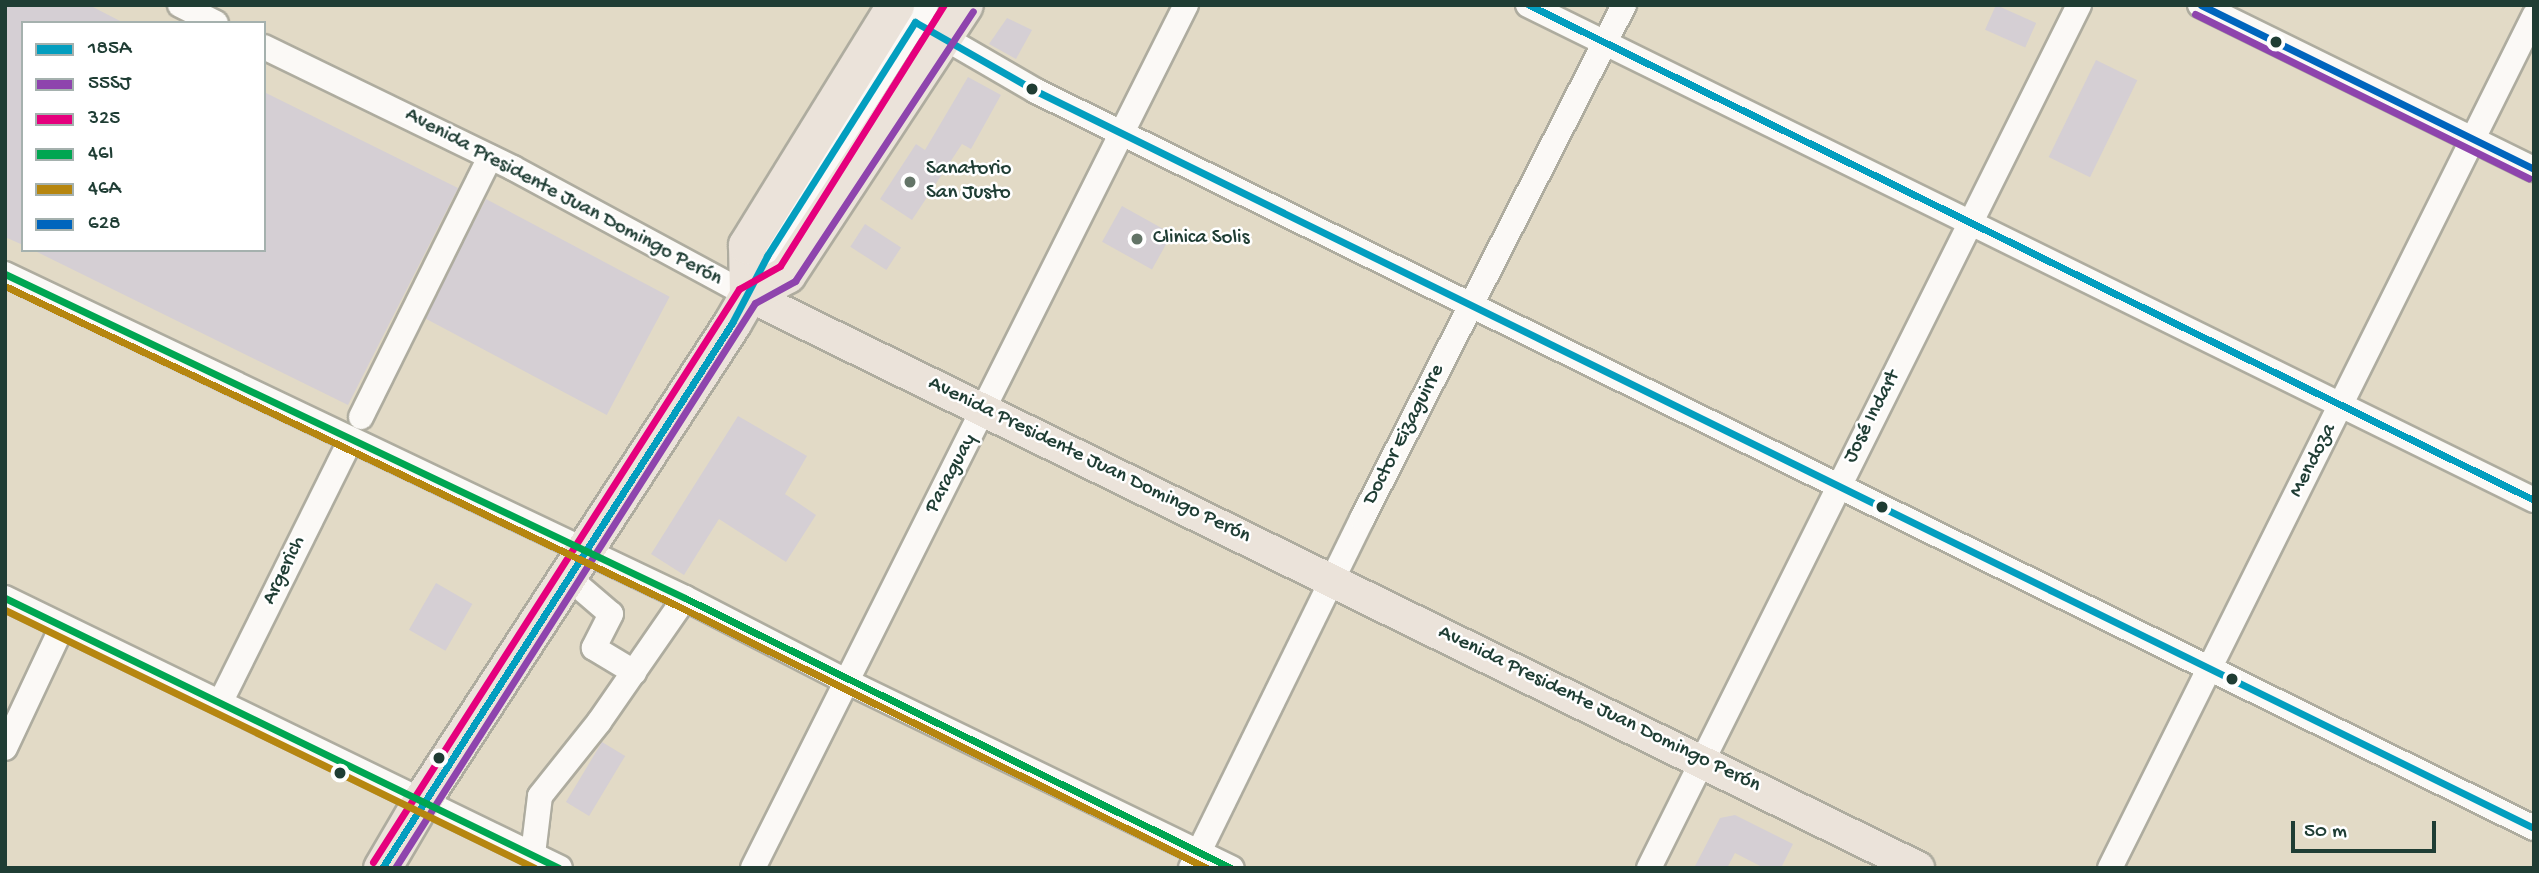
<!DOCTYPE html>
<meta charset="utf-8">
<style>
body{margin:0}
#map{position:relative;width:2539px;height:873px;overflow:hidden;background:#e2dac6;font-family:"Gochi Hand",sans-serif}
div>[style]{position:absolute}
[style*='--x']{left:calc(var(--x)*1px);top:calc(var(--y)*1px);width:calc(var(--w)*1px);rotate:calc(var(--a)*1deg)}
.building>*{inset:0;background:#d5cfd4;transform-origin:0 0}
.roads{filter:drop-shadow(2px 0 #aeac9f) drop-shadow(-2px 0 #aeac9f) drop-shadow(0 2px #aeac9f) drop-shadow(0 -2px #aeac9f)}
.minor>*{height:24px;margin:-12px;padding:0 12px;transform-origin:12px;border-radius:12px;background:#fbf9f6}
.major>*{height:32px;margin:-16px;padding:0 16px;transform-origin:16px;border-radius:16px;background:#ebe3da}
.highway>*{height:37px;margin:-18.5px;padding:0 18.5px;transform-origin:18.5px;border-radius:18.5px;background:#ebe3da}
.bus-1>*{height:7px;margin:-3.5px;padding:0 3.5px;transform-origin:3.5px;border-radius:3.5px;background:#039ebf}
.bus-2>*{height:7px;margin:-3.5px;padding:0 3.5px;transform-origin:3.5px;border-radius:3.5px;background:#8e44ad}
.bus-3>*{height:7px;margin:-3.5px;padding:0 3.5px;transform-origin:3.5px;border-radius:3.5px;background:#e5007d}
.bus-4>*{height:7px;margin:-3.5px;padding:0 3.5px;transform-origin:3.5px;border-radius:3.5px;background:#00a651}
.bus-5>*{height:7px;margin:-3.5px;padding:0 3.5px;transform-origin:3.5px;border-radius:3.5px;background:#b68610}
.bus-6>*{height:7px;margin:-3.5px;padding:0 3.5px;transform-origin:3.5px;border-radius:3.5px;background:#0065bd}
.dots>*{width:19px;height:19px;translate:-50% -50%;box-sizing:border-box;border:4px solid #fff;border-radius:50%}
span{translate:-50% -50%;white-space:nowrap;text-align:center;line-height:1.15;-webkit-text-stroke:5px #fff;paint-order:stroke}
.poi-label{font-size:21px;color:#1f3d34}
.left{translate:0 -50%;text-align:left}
.street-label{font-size:21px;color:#1f3d34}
.frame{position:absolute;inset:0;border:7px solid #1f3d34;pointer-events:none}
.legend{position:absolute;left:21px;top:21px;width:245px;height:231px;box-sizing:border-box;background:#fff;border:2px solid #a5b1ae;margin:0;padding:9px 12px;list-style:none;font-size:21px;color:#1f3d34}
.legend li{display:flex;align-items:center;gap:14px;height:35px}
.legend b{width:35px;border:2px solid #a5b1ae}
.scale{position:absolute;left:2291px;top:821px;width:145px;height:32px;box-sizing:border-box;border:4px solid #1f3d34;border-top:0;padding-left:9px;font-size:21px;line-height:24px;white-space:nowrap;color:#1f3d34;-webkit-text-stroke:5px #fff;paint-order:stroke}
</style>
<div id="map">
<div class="building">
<div style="clip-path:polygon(5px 5px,89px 5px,124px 23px,23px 23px,23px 245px,5px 237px)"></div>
<div style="left:1996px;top:5px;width:44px;height:27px;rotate:24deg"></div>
<div style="clip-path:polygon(1007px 18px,1032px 30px,1016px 59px,989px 44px)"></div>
<div style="left:2096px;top:60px;width:46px;height:108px;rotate:26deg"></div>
<div style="clip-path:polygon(968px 77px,1001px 95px,971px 149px,962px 144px,912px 220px,880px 199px,916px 144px,925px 150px)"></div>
<div style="clip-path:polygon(264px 92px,458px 188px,348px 405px,33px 250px,264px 250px)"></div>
<div style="left:486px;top:199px;width:208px;height:134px;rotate:28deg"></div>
<div style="left:1122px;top:206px;width:57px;height:41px;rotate:29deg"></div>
<div style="left:865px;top:224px;width:43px;height:27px;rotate:33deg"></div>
<div style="clip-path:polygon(738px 416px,807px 456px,785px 494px,816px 515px,786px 562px,719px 519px,684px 575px,651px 554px)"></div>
<div style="left:436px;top:583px;width:42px;height:54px;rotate:30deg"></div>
<div style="left:602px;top:742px;width:27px;height:70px;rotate:31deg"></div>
<div style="clip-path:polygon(1735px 815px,1793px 844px,1781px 868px,1764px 868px,1735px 853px,1727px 868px,1694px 868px,1720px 818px)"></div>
</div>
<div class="roads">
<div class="minor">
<div style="--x:180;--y:5;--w:40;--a:26.6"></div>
<div style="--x:1528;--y:5;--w:1121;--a:26.2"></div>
<div style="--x:2200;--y:5;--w:372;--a:26.2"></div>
<div style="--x:893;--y:8;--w:165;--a:30.1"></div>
<div style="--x:1036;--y:91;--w:1669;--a:26.2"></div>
<div style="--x:264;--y:47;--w:277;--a:25.9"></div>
<div style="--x:513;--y:168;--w:267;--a:28.4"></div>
<div style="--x:748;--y:295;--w:43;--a:-64"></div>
<div style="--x:767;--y:256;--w:297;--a:-57.6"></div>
<div style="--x:5;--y:274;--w:753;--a:25.48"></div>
<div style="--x:685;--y:598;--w:179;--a:27.3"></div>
<div style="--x:844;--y:680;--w:431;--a:25.9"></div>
<div style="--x:361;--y:417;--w:290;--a:-63.6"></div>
<div style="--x:569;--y:578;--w:55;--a:40.6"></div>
<div style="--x:611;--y:614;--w:38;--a:117"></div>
<div style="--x:594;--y:648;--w:47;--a:31"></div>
<div style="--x:5;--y:598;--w:617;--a:25.94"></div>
<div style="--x:221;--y:701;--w:290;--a:-63.6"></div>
<div style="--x:5;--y:748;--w:134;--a:-64.8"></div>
<div style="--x:533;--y:854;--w:58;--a:-83.1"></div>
<div style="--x:540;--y:796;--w:95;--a:-51.4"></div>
<div style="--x:599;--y:722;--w:151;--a:-55.3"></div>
<div style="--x:753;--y:868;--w:966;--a:-63.36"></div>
<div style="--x:1191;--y:868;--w:389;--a:-63.9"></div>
<div style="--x:1362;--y:519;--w:577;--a:-62.99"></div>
<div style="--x:1649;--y:868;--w:964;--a:-63.51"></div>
<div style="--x:2110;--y:868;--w:952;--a:-63.54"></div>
</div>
<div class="major">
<div style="--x:748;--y:295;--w:1303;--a:26.09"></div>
</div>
<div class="highway">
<div style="--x:748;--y:295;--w:44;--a:-28.3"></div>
<div style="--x:787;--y:274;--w:322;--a:-56.7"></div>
<div style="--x:382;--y:868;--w:81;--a:-59.6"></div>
<div style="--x:423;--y:798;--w:567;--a:-56.95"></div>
<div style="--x:732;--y:323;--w:32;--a:-60"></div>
<div style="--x:748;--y:295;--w:50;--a:-91.1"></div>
<div style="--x:747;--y:245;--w:282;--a:-58.3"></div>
</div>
</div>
<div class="bus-1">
<div style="--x:1529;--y:5;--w:1120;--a:26.22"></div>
<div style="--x:382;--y:868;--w:648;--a:-57.29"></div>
<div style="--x:732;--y:323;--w:76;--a:-62.4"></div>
<div style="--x:767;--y:256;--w:277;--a:-57.7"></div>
<div style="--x:915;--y:22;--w:139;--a:29.7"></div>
<div style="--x:1036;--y:91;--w:1669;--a:26.2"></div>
</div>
<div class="bus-2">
<div style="--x:2195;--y:14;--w:372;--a:26.2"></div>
<div style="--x:395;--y:868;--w:670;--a:-57.5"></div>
<div style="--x:755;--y:303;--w:46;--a:-28.8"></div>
<div style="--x:795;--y:281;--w:323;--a:-56.6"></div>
</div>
<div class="bus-3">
<div style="--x:373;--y:862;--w:680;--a:-57.43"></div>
<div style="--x:739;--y:289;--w:47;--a:-29.3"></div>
<div style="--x:780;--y:266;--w:308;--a:-57.9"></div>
</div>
<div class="bus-4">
<div style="--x:5;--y:274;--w:753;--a:25.48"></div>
<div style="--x:685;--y:598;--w:609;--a:26.31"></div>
<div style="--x:5;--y:598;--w:616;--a:25.98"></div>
</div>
<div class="bus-5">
<div style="--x:5;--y:286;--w:747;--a:25.43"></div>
<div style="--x:680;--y:607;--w:588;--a:26.35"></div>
<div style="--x:5;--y:610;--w:589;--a:25.96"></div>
</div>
<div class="bus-6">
<div style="--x:2201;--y:5;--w:371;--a:26.2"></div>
</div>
<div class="dots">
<div style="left:2276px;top:42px;background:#1f3d34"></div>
<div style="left:1032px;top:89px;background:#1f3d34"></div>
<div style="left:910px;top:182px;background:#637467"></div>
<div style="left:1137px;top:239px;background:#637467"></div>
<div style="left:1882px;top:507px;background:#1f3d34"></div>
<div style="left:2232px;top:679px;background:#1f3d34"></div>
<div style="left:439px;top:758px;background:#1f3d34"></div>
<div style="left:340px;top:773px;background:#1f3d34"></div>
</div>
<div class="poi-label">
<span class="left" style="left:926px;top:182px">Sanatorio<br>San Justo</span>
<span class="left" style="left:1153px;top:239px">Clinica Solis</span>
</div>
<div class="street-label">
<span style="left:563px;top:198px;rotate:28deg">Avenida Presidente Juan Domingo Perón</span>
<span style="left:1873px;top:417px;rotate:-63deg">José Indart</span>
<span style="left:1405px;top:435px;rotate:-63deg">Doctor Eizaguirre</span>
<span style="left:1089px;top:461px;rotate:26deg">Avenida Presidente Juan Domingo Perón</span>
<span style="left:2314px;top:461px;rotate:-63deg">Mendoza</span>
<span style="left:952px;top:474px;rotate:-62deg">Paraguay</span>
<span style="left:285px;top:571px;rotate:-64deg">Argerich</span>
<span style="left:1599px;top:710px;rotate:26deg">Avenida Presidente Juan Domingo Perón</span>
</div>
<div class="frame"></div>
<ul class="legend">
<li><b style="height:9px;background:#039ebf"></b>185A</li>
<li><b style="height:9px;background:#8e44ad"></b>55SJ</li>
<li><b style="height:9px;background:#e5007d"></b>325</li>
<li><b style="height:9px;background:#00a651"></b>46I</li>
<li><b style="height:9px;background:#b68610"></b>46A</li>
<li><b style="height:9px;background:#0065bd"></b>628</li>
</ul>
<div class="scale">50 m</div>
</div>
